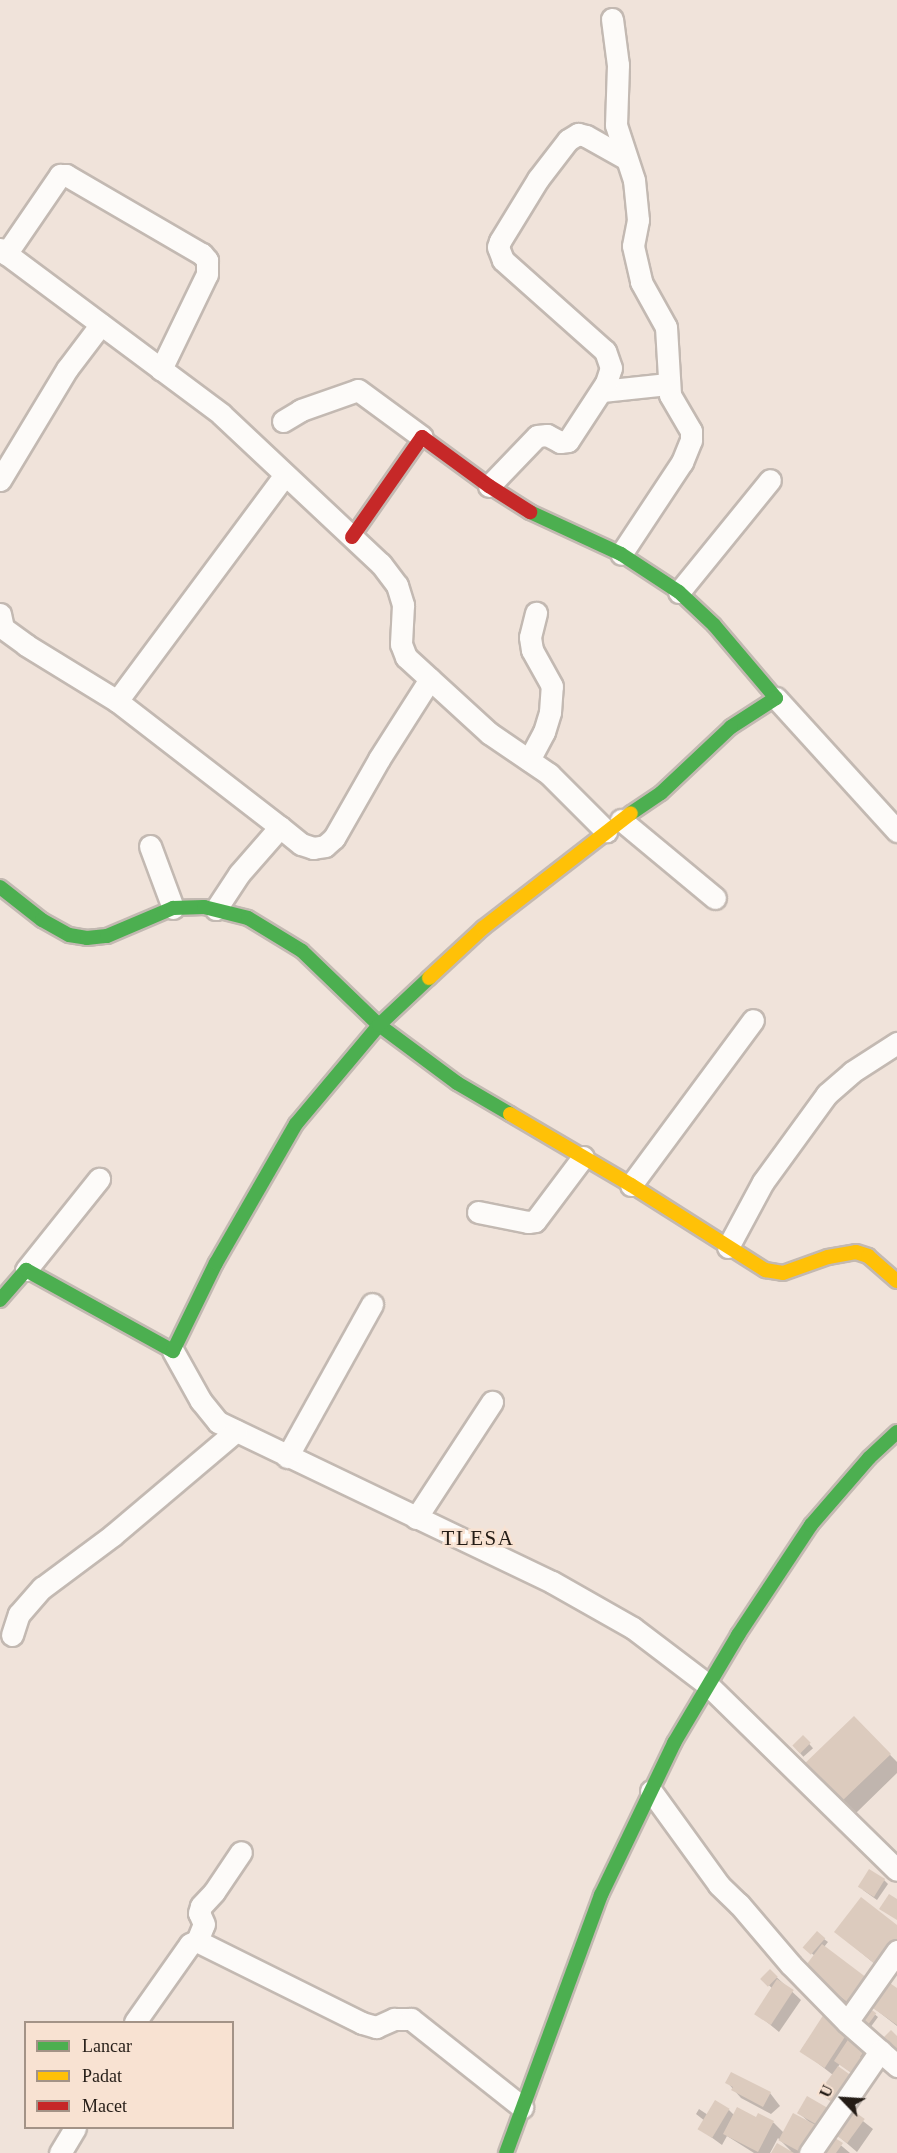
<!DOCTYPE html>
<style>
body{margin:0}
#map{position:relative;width:897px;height:2153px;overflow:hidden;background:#f0e3da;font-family:"Times New Roman",serif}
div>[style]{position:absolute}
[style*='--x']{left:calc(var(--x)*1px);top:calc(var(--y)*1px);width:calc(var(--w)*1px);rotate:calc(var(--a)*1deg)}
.shadow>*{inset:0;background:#0003;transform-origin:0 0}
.building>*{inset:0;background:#dccbbe;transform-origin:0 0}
.roads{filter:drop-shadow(2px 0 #c3b9b2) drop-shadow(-2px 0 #c3b9b2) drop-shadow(0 2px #c3b9b2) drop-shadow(0 -2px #c3b9b2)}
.street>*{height:21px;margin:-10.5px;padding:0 10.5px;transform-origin:10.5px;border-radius:10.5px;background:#fdfbf9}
.fast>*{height:14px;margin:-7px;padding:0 7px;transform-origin:7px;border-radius:7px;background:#4caf50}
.slow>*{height:14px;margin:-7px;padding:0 7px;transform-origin:7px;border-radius:7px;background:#ffc107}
.jam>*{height:14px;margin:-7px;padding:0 7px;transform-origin:7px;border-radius:7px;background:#c62828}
span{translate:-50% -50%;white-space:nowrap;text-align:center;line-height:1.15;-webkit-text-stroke:5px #f8e2d2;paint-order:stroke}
.quarter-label{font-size:21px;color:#241c16;letter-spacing:1.5px}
.legend{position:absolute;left:24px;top:2021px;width:210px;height:108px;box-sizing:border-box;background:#f8e2d2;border:2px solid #a39387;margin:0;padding:8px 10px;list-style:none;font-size:18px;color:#241c16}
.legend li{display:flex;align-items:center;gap:12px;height:30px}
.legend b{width:30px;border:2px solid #a39387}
.north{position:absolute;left:813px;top:2069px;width:60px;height:60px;-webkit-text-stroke:4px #f8e2d2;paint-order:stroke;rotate:295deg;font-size:16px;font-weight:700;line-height:24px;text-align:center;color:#241c16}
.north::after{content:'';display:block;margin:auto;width:21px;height:27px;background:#241c16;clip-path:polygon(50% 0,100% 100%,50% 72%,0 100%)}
</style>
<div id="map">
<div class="shadow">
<div style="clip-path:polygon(854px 1718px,897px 1762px,897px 1773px,856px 1813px,837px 1794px,833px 1798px,803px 1767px)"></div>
<div style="left:803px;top:1737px;width:15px;height:13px;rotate:48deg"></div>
<div style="clip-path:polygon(884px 1880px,888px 1884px,877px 1900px,863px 1890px)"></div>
<div style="clip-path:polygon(897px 1927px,897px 1972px,892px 1978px,836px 1932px)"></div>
<div style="clip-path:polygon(824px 1939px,828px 1942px,824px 1947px,867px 1980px,897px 1990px,897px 2026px,870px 2005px,867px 2008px,878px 2017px,870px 2028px,862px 2021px,860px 2015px,817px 1981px,815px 1956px,810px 1952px)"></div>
<div style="clip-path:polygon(770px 1971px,801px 2000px,779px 2032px,756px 2013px,773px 1989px,762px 1979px)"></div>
<div style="clip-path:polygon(825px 2016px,868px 2044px,866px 2084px,840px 2064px,837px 2068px,849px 2110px,873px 2129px,857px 2152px,836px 2134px,849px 2115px,821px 2093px,833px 2075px,801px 2050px)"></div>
<div style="clip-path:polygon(727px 2082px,770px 2093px,780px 2106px,771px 2114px,741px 2098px)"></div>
<div style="clip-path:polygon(808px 2098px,831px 2137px,850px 2153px,773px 2153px,791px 2151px,778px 2138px,770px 2153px,754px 2153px,727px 2136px,722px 2145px,700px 2129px,705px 2121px,696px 2114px,699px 2109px,708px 2115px,729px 2110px,734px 2115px,756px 2119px,758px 2115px,774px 2123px,784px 2133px,809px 2122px,799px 2113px)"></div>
</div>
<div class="building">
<div style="clip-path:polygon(854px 1716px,891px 1754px,842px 1801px,824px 1782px,819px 1787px,801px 1767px)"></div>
<div style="left:803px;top:1735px;width:11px;height:15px;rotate:45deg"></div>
<div style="left:869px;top:1869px;width:19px;height:21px;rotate:32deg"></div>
<div style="clip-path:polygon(889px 1894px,897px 1899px,897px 1920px,879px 1909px)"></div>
<div style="clip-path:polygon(861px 1897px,897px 1925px,897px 1944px,879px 1967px,834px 1932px)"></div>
<div style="left:817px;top:1931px;width:11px;height:22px;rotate:41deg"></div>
<div style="left:822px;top:1944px;width:58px;height:31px;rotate:37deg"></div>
<div style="left:770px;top:1969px;width:11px;height:14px;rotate:45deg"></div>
<div style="left:777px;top:1979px;width:20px;height:42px;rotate:33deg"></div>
<div style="clip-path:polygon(884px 1979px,897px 1988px,897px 2025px,867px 2004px)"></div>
<div style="left:865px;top:2005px;width:14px;height:16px;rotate:36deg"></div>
<div style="left:824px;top:2014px;width:30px;height:45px;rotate:33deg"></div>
<div style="clip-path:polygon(891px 2030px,897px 2036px,897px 2055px,881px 2040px)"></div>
<div style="clip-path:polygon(853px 2032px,869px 2043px,860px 2057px,867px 2062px,857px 2077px,834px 2061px)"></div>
<div style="left:838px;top:2066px;width:24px;height:33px;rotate:36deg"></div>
<div style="clip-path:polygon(731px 2072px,771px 2092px,763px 2107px,731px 2090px,733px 2087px,725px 2083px)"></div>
<div style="left:807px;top:2096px;width:30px;height:20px;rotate:30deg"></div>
<div style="left:715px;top:2100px;width:17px;height:34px;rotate:31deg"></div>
<div style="clip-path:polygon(737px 2107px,756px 2117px,758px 2113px,774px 2121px,758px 2152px,723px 2134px)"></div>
<div style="left:851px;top:2109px;width:17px;height:30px;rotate:36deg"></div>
<div style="left:793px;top:2113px;width:30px;height:31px;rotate:28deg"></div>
<div style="clip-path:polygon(830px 2135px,843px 2143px,836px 2153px,818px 2153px)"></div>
<div style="clip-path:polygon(777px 2143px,794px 2153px,771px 2153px)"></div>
</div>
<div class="roads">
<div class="street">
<div style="--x:612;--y:19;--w:46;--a:82.6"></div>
<div style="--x:618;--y:65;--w:60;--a:91.9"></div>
<div style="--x:616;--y:125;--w:58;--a:71.9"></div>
<div style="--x:634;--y:180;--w:40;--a:84.3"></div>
<div style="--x:638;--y:220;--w:26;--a:101"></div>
<div style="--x:633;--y:246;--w:37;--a:77"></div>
<div style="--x:641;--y:282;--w:51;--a:60.9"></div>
<div style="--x:666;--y:327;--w:68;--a:86.6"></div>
<div style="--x:670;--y:395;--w:42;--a:59.7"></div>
<div style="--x:691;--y:431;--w:9;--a:90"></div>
<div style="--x:691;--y:440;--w:24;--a:112"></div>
<div style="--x:682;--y:462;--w:110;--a:123.5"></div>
<div style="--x:0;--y:249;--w:276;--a:36.7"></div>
<div style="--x:221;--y:414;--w:219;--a:43.2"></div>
<div style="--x:381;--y:564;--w:26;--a:53"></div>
<div style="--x:397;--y:585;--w:21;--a:73"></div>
<div style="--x:403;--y:605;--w:39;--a:93"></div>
<div style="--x:401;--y:644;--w:14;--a:69"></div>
<div style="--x:406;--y:657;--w:113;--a:42.5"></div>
<div style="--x:489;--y:733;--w:73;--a:34.3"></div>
<div style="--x:549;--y:774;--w:81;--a:45"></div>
<div style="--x:6;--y:254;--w:96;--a:-55.6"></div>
<div style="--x:60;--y:175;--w:6;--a:0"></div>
<div style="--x:66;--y:175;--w:157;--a:30.2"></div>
<div style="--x:202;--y:254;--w:8;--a:50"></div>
<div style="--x:207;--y:260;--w:14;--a:90"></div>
<div style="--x:207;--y:274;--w:106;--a:115.8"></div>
<div style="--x:602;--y:391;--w:66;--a:-6.1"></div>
<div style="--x:283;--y:421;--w:21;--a:-31"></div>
<div style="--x:301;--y:410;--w:60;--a:-19.3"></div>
<div style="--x:358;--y:390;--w:79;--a:36.3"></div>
<div style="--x:0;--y:480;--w:130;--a:-58.9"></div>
<div style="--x:67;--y:369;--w:56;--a:-52.9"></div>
<div style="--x:489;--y:486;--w:69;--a:-46.2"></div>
<div style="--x:537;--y:436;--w:10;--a:-6"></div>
<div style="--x:547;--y:435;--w:15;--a:28"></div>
<div style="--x:560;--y:442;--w:8;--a:-7"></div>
<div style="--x:568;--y:441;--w:69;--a:-56.8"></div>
<div style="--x:606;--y:383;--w:16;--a:-72"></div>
<div style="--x:611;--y:368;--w:18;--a:-109"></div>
<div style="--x:605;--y:351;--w:137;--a:-138.3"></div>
<div style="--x:503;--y:260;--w:14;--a:-111"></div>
<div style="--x:498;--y:247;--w:6;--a:-72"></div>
<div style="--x:500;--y:241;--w:73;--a:-58.5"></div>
<div style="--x:538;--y:179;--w:49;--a:-52.4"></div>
<div style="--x:568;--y:140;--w:12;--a:-31"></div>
<div style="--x:578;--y:134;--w:8;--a:14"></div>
<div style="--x:586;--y:136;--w:45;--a:29.4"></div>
<div style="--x:679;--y:592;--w:144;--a:-50.9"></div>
<div style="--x:0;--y:614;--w:14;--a:78"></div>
<div style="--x:3;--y:628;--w:29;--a:36"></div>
<div style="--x:26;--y:645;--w:107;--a:31.6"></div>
<div style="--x:117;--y:701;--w:206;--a:37.7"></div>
<div style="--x:280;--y:827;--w:62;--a:131.1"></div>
<div style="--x:239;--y:874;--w:42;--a:123.3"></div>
<div style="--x:776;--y:698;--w:180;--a:47.7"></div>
<div style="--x:117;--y:701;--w:282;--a:-53.4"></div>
<div style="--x:529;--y:760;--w:32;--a:-62"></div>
<div style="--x:544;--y:732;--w:21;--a:-73"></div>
<div style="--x:550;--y:712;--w:26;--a:-86"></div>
<div style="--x:552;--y:686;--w:41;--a:-119.1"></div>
<div style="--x:532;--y:650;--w:13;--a:-99"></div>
<div style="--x:530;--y:637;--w:25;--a:-76"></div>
<div style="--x:621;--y:820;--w:122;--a:39.7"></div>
<div style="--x:280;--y:827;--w:27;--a:39"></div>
<div style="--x:301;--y:844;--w:13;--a:18"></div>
<div style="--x:313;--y:848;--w:12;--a:-9"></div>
<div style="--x:325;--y:846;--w:12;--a:-42"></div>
<div style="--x:334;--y:838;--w:91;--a:-60.3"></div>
<div style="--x:379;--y:759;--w:95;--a:-57.5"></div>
<div style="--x:150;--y:846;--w:66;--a:69.6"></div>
<div style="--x:631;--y:1185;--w:205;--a:-53.5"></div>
<div style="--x:478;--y:1212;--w:51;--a:11.3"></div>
<div style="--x:528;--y:1222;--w:7;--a:-8"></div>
<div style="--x:535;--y:1221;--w:80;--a:-53.1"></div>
<div style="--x:728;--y:1247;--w:74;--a:-61.7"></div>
<div style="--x:763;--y:1182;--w:109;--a:-54"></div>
<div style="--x:827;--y:1094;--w:33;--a:-41"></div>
<div style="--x:852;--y:1072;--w:54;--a:-32.8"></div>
<div style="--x:26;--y:1270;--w:117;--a:-51.3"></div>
<div style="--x:173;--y:1351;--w:57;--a:60.8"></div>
<div style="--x:201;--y:1401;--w:27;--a:51"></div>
<div style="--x:218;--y:1422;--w:370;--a:25.6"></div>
<div style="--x:552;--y:1582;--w:93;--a:29.6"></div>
<div style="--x:633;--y:1628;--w:94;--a:37.2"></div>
<div style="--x:708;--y:1685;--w:264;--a:44.4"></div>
<div style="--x:287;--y:1457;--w:175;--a:-60.9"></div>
<div style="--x:416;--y:1518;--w:139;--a:-56.8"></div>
<div style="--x:12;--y:1635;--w:22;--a:-72"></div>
<div style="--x:19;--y:1614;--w:35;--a:-49"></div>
<div style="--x:42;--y:1588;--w:89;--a:-36.7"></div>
<div style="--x:113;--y:1535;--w:161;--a:-40.2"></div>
<div style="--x:651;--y:1791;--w:116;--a:54.1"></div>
<div style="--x:719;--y:1885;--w:28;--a:44"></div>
<div style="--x:739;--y:1904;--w:80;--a:49.6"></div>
<div style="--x:791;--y:1965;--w:80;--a:45.5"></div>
<div style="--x:847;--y:2022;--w:67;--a:41.3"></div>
<div style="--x:197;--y:1941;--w:18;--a:-68"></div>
<div style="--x:204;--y:1924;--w:12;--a:-114"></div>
<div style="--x:199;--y:1913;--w:7;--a:-74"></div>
<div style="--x:201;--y:1906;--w:19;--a:-47"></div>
<div style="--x:214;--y:1892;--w:48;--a:-56"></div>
<div style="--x:135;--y:2022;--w:95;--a:-54.8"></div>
<div style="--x:190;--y:1944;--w:8;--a:-23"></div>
<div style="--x:197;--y:1941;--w:184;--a:26.4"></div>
<div style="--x:362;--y:2023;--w:15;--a:16"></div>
<div style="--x:376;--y:2027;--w:20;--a:-24"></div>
<div style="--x:394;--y:2019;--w:17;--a:0"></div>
<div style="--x:411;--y:2019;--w:142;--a:38.4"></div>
<div style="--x:847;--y:2022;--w:87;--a:-54.8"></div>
<div style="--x:60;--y:2153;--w:29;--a:-59"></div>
<div style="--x:810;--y:2153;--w:124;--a:-55.5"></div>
</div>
<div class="fast">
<div style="--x:530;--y:512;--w:100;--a:24.8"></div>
<div style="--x:621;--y:554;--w:69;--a:33.2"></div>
<div style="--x:679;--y:592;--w:48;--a:43.3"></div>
<div style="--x:714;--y:625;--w:96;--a:49.7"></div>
<div style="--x:776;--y:698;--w:54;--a:147.2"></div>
<div style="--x:731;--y:727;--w:96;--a:136.7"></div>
<div style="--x:661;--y:793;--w:36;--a:146"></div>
<div style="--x:0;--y:887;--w:53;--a:38.2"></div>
<div style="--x:42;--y:920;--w:31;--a:29"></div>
<div style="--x:69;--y:935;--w:18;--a:9"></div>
<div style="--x:87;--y:938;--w:20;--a:-6"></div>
<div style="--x:107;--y:936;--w:72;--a:-23"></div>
<div style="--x:173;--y:908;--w:31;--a:-2"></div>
<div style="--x:204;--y:907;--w:45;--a:14"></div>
<div style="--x:248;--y:918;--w:63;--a:31.4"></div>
<div style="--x:302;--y:951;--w:107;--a:43.9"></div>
<div style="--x:379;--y:1025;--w:97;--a:36.6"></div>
<div style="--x:457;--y:1083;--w:61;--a:30.3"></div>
<div style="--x:0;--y:1300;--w:40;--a:-49"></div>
<div style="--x:26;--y:1270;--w:168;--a:28.9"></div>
<div style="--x:173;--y:1351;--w:98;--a:-64"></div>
<div style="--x:216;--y:1263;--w:160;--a:-60.1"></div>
<div style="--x:296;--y:1124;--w:129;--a:-50"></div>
<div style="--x:379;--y:1025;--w:69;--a:-43.2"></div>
<div style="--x:506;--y:2153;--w:275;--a:-69.8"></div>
<div style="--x:601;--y:1895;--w:169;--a:-64.3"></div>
<div style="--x:674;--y:1743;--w:126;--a:-59.3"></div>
<div style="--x:738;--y:1635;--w:132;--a:-56.4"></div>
<div style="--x:811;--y:1525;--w:89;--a:-49.1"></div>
<div style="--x:869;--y:1458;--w:38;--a:-43"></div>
</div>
<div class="slow">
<div style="--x:429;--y:978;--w:74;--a:-42.8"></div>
<div style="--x:483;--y:928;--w:187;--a:-37.8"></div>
<div style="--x:510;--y:1114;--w:140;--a:30.4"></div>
<div style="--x:631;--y:1185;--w:159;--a:32.4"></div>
<div style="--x:765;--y:1270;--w:18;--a:9"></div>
<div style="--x:783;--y:1273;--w:48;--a:-19.6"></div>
<div style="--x:828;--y:1257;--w:28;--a:-10"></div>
<div style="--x:856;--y:1252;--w:13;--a:18"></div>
<div style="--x:868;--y:1256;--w:38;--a:41"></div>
</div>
<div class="jam">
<div style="--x:352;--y:537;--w:122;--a:-55"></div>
<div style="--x:422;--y:437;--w:83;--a:36.2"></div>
<div style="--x:489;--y:486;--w:49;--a:32.4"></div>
</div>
</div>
<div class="quarter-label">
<span style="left:478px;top:1538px">TLESA</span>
</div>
<ul class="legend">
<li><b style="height:8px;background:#4caf50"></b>Lancar</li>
<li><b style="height:8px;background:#ffc107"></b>Padat</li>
<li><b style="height:8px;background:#c62828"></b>Macet</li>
</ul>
<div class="north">U</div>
</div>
